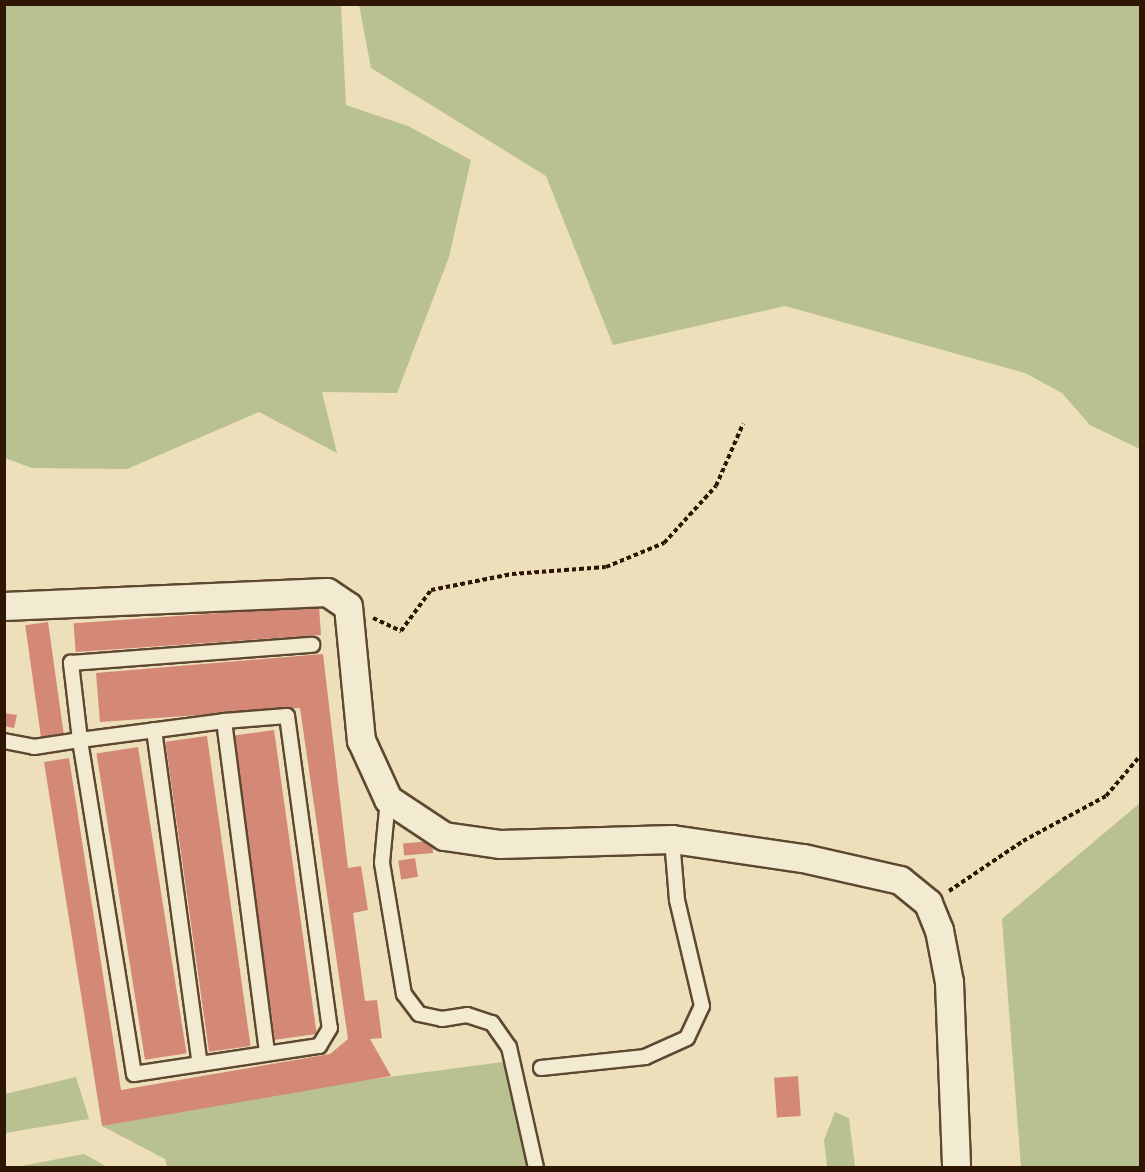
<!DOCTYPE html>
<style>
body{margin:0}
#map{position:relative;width:1145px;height:1172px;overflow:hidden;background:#ecdfb9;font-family:Vollkorn,serif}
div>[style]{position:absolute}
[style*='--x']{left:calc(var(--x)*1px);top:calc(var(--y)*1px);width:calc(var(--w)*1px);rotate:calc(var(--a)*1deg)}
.green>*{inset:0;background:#b8c18f}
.building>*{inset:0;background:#d48876;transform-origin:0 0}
.path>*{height:4px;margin-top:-2px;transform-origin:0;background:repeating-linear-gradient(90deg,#2f1504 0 4.5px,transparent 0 7.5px)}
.roads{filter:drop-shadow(2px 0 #5e4831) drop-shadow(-2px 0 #5e4831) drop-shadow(0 2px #5e4831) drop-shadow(0 -2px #5e4831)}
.lane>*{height:14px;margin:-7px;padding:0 7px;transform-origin:7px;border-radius:7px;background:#f3ead2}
.street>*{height:27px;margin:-13.5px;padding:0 13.5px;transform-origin:13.5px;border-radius:13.5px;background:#f3ead2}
span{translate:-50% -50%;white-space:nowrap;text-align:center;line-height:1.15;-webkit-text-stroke:5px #f3ead2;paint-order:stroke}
.frame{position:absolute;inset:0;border:6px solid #2f1504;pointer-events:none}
</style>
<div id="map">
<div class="green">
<div style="clip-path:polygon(4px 5px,341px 5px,346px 105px,408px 126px,471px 160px,449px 257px,397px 393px,322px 392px,337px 453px,259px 412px,127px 469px,32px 468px,5px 458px)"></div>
<div style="clip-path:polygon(359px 5px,1140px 5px,1140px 449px,1090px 425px,1062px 393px,1025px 373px,785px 306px,613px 345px,546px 176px,371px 68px)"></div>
<div style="clip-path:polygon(1140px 803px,1140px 1167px,1021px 1167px,1002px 919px)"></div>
<div style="clip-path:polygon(503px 1062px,528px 1167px,167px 1167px,165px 1159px,102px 1126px,336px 1084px)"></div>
<div style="clip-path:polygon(76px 1077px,89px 1119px,5px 1133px,5px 1094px)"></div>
<div style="clip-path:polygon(835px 1112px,849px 1118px,855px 1167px,827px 1167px,824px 1140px)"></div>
<div style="clip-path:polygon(84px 1154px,107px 1167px,16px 1167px)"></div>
</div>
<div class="building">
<div style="left:319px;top:606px;width:29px;height:246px;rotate:86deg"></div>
<div style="left:48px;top:622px;width:113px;height:23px;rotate:82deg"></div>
<div style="clip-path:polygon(323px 654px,348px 868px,361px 866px,368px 910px,353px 913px,365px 1001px,377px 1000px,382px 1038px,370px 1039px,391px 1076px,102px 1126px,44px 762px,69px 758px,121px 1090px,330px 1054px,348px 1039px,300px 708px,100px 722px,96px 673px)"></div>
<div style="clip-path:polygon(4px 713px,17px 715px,14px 728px,4px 726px)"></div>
<div style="left:274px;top:730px;width:307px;height:42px;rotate:82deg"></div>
<div style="left:207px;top:736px;width:313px;height:42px;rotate:82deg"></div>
<div style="left:138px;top:747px;width:310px;height:42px;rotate:81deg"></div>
<div style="left:432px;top:841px;width:12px;height:29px;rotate:85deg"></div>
<div style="left:415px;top:858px;width:19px;height:17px;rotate:81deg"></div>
<div style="left:798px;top:1076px;width:40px;height:24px;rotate:86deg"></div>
</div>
<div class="path">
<div style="--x:373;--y:618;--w:31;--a:25"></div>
<div style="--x:401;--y:631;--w:51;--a:-53.8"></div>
<div style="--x:431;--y:590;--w:83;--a:-11.2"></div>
<div style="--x:512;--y:574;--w:94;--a:-4.3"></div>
<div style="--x:606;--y:567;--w:63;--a:-22.5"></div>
<div style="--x:664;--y:543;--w:77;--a:-47.6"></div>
<div style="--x:716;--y:486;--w:68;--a:-66.5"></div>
<div style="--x:949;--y:891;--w:89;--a:-34"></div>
<div style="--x:1023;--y:841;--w:94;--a:-28.5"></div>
<div style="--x:1106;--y:796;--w:52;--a:-49.6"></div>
</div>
<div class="roads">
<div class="lane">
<div style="--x:224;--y:721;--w:335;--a:82.6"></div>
<div style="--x:154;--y:730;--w:337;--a:82.2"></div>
<div style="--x:4;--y:741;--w:31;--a:11"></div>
<div style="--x:34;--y:747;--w:47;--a:-8.7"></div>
<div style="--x:80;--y:740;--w:145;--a:-7.5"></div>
<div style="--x:224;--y:721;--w:63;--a:-4.5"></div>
<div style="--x:287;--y:716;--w:315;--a:82.2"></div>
<div style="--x:330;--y:1028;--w:21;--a:121"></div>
<div style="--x:319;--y:1046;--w:187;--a:171.4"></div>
<div style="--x:134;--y:1074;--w:338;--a:-99.2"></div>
<div style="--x:80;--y:740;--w:78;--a:-96.7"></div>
<div style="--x:71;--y:663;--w:242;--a:-4.3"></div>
<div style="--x:388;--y:799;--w:64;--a:95.4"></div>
<div style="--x:382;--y:863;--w:133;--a:80.5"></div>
<div style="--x:404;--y:994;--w:25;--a:53"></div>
<div style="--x:419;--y:1014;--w:24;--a:12"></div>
<div style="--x:442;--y:1019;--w:25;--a:-9"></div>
<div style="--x:467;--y:1015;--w:26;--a:18"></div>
<div style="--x:492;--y:1023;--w:29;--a:55"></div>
<div style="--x:509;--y:1047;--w:124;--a:77.4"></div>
<div style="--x:541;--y:1068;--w:105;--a:-6"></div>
<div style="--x:645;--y:1057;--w:46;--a:-24.3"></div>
<div style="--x:687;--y:1038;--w:35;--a:-65"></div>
<div style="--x:702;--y:1006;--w:109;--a:-103.3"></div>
<div style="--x:677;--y:900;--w:61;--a:-94.7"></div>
</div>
<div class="street">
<div style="--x:4;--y:606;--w:323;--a:-2.5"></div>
<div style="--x:327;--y:592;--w:25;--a:34"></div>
<div style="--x:348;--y:606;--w:135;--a:84.5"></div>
<div style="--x:361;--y:740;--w:65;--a:65.4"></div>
<div style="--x:388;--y:799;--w:67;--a:33.5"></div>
<div style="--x:444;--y:836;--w:57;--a:8.1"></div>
<div style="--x:500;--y:844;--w:172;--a:-1.7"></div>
<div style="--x:672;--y:839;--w:132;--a:8.3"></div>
<div style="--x:803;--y:858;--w:99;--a:12.8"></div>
<div style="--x:900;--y:880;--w:36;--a:39"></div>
<div style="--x:928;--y:903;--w:29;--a:68"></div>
<div style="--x:939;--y:930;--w:53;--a:79.1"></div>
<div style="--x:949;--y:982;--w:186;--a:87.8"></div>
</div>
</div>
<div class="frame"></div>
</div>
